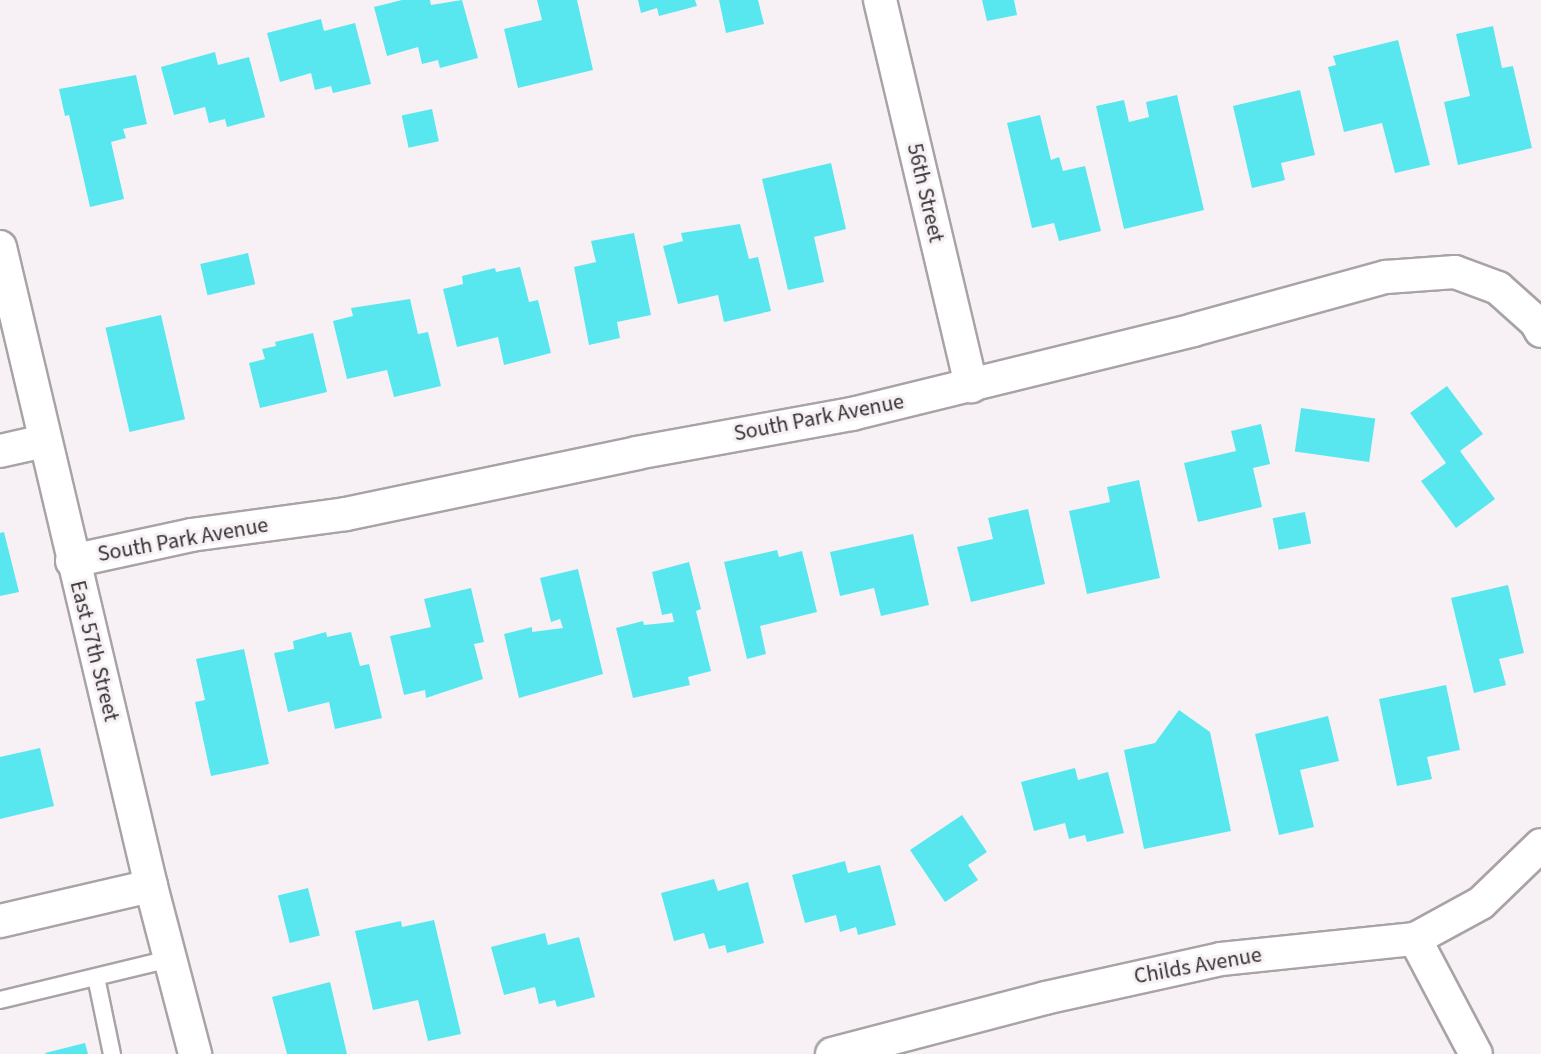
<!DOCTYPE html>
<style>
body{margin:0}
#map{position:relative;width:1541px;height:1054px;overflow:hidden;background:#f7f1f5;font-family:"Source Sans 3",sans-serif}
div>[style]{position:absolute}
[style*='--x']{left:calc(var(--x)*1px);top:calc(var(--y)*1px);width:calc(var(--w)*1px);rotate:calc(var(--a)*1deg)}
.building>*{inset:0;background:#58e7ee;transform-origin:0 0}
.roads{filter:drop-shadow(2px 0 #a9a3a7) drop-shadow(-2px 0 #a9a3a7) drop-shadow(0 2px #a9a3a7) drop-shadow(0 -2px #a9a3a7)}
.service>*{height:16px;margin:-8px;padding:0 8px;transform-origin:8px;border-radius:8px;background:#fff}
.minor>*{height:32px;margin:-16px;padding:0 16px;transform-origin:16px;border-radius:16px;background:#fff}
span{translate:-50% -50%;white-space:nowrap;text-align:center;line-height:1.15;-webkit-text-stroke:6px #f7f1f5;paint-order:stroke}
.street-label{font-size:22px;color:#343233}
</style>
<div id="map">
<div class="building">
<div style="clip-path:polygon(402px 0,430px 0,431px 5px,462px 0,478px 58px,440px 68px,438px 60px,422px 64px,418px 47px,387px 56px,374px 7px)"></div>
<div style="clip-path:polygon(537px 0,577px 0,593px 70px,518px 88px,504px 29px,542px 20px)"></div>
<div style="clip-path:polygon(638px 0,695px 0,697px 6px,659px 16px,657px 8px,641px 13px)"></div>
<div style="clip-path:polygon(719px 0,758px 0,764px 24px,726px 33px)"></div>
<div style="clip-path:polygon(982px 0,1014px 0,1017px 15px,987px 21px)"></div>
<div style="clip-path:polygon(321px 19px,324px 31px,355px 23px,371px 84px,333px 93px,331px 86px,315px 90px,311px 73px,280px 82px,267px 33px)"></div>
<div style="clip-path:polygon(1493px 26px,1502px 68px,1513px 66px,1532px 148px,1458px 165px,1444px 102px,1470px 96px,1456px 34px)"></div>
<div style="clip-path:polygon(1398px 40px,1430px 165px,1395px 173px,1382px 123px,1344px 132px,1328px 67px,1336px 65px,1333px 56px)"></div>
<div style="clip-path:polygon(215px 52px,218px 65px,249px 57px,265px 117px,227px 127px,225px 119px,209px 123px,205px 107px,174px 115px,161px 67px)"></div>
<div style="clip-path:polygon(136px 75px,147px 124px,123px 129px,126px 138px,111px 142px,124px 199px,90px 207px,69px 115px,65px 116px,59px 89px)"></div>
<div style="clip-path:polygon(1300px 90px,1315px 155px,1281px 163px,1285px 180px,1252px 188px,1233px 106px)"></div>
<div style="clip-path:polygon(1177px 95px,1204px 210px,1124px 229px,1096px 106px,1124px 100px,1129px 122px,1149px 117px,1146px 102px)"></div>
<div style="left:432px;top:109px;width:33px;height:31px;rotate:78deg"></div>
<div style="clip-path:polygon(1040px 115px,1051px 160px,1059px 157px,1063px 171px,1085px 166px,1101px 231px,1059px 241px,1054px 223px,1032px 228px,1007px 123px)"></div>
<div style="clip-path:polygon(831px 163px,846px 229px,814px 237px,824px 282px,788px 290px,762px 179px)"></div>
<div style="clip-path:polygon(740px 224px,749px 259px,758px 257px,771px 311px,724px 322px,718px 295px,678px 304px,663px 246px,683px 241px,681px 233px)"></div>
<div style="clip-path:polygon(634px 233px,651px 315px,617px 322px,620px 338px,589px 345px,574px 267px,596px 262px,591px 241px)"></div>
<div style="left:248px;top:253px;width:32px;height:49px;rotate:77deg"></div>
<div style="clip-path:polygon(520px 267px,529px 302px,538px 300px,551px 353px,504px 365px,498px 337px,457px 347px,443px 289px,463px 284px,462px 276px,495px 268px,496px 272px)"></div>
<div style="clip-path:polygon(410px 299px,418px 334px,428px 332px,441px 386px,394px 397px,387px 370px,347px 379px,333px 321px,353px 316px,351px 308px)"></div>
<div style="left:161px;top:315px;width:107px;height:57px;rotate:77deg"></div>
<div style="clip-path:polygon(313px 333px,327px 392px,260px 408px,249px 363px,265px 359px,262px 349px,276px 346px,275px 342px)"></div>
<div style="clip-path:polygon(1447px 386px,1483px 434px,1460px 451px,1495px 499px,1456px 528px,1421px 481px,1446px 463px,1410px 413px)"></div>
<div style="left:1301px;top:408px;width:75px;height:44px;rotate:8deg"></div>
<div style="clip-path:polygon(1261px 424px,1270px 464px,1253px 468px,1262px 507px,1198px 522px,1184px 463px,1236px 451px,1231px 431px)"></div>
<div style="clip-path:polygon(1139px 480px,1160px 578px,1087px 594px,1069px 511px,1110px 502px,1107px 487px)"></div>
<div style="clip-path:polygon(1028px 509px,1045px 584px,971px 602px,957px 547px,993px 539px,988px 518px)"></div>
<div style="left:1305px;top:512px;width:32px;height:33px;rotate:79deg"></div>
<div style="clip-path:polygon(4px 532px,19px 592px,0 596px,0 533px)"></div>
<div style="clip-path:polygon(913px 534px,929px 605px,881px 616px,874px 588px,840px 596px,830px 552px)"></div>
<div style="clip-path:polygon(777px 550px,779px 557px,802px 551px,817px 612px,760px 626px,766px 654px,747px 659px,724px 562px)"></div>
<div style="clip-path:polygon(689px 562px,701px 609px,696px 611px,711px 671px,688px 677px,690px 685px,633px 698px,616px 628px,643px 621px,644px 625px,674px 622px,672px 613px,662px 615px,652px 572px)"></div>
<div style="clip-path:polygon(578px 569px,603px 674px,519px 698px,504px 634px,532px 627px,532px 632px,563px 628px,560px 619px,551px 622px,540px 578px)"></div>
<div style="clip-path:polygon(1508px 585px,1524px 653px,1499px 659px,1506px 685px,1474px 693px,1451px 598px)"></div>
<div style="clip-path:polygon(471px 588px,484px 642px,474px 644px,483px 679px,426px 698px,425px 690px,404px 695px,390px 636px,431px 627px,424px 599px)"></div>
<div style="clip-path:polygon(326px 632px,327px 637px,351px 632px,360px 666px,369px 664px,382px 718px,335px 729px,329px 702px,288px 712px,274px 653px,294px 649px,293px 641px)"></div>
<div style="clip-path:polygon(244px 649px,269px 764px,211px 776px,195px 702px,205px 700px,196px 659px)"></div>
<div style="clip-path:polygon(1446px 685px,1460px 750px,1427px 757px,1432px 779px,1397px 786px,1379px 699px)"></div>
<div style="clip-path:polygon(1179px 710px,1210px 732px,1231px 831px,1144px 849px,1124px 750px,1155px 743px)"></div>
<div style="clip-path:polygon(1328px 716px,1339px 761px,1300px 770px,1314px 827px,1279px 835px,1255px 734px)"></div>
<div style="clip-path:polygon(40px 748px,54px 806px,0 819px,0 757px)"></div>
<div style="clip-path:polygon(1075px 768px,1078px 780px,1108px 772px,1124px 833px,1087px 842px,1085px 835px,1069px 839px,1065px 823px,1034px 831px,1021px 782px)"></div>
<div style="clip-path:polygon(962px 815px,987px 852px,968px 865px,978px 880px,945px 902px,910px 850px)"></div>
<div style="clip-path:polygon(845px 861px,848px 873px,880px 865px,896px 925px,858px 935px,856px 927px,840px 932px,836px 915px,805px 923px,792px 875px)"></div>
<div style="clip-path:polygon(714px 879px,718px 891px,748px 882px,764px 943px,727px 953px,725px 945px,709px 949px,704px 933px,674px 941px,661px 893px)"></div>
<div style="left:308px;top:888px;width:49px;height:31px;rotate:76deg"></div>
<div style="clip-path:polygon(434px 920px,461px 1034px,428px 1041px,418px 1000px,373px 1010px,355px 931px,401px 921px,402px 927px)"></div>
<div style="clip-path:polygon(545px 933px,548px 945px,579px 937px,595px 997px,557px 1007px,555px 1000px,539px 1004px,535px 987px,504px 995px,491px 947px)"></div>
<div style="clip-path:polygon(330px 982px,347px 1054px,287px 1054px,272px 997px)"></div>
<div style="clip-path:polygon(85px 1043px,88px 1054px,46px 1054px,45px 1053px)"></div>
</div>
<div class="roads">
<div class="service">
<div style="--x:96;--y:977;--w:79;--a:78.3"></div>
<div style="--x:0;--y:1000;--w:175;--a:-13.6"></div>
</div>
<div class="minor">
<div style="--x:880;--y:0;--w:397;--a:76.7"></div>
<div style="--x:0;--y:247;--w:657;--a:76.7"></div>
<div style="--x:151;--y:886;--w:174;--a:75.3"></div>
<div style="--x:0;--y:451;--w:45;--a:-12.8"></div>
<div style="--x:72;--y:561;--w:122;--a:-12.3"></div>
<div style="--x:191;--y:535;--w:156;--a:-7.7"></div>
<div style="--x:346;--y:514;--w:297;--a:-11.8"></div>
<div style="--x:637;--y:453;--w:219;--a:-10.3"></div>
<div style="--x:852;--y:414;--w:351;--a:-13.8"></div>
<div style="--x:1193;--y:330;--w:200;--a:-15.4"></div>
<div style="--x:1386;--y:277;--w:69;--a:-4.1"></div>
<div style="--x:1455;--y:272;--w:46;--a:20.4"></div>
<div style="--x:1498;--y:288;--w:51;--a:41.8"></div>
<div style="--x:1536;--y:322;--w:10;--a:61"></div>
<div style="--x:0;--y:921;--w:155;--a:-13.1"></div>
<div style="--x:1415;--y:939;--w:130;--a:62.1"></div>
<div style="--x:832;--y:1054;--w:220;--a:-14.7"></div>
<div style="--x:1045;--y:998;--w:180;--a:-12.5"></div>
<div style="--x:1221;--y:959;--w:195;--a:-5.9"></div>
<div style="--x:1415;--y:939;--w:75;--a:-28.6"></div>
<div style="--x:1481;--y:903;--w:83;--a:-44"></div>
</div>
</div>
<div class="street-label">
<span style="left:925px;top:193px;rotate:77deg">56th Street</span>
<span style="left:819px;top:418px;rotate:-11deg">South Park Avenue</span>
<span style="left:183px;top:540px;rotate:-10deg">South Park Avenue</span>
<span style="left:94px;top:651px;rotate:76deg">East 57th Street</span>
<span style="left:1198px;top:966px;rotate:-10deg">Childs Avenue</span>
</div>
</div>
